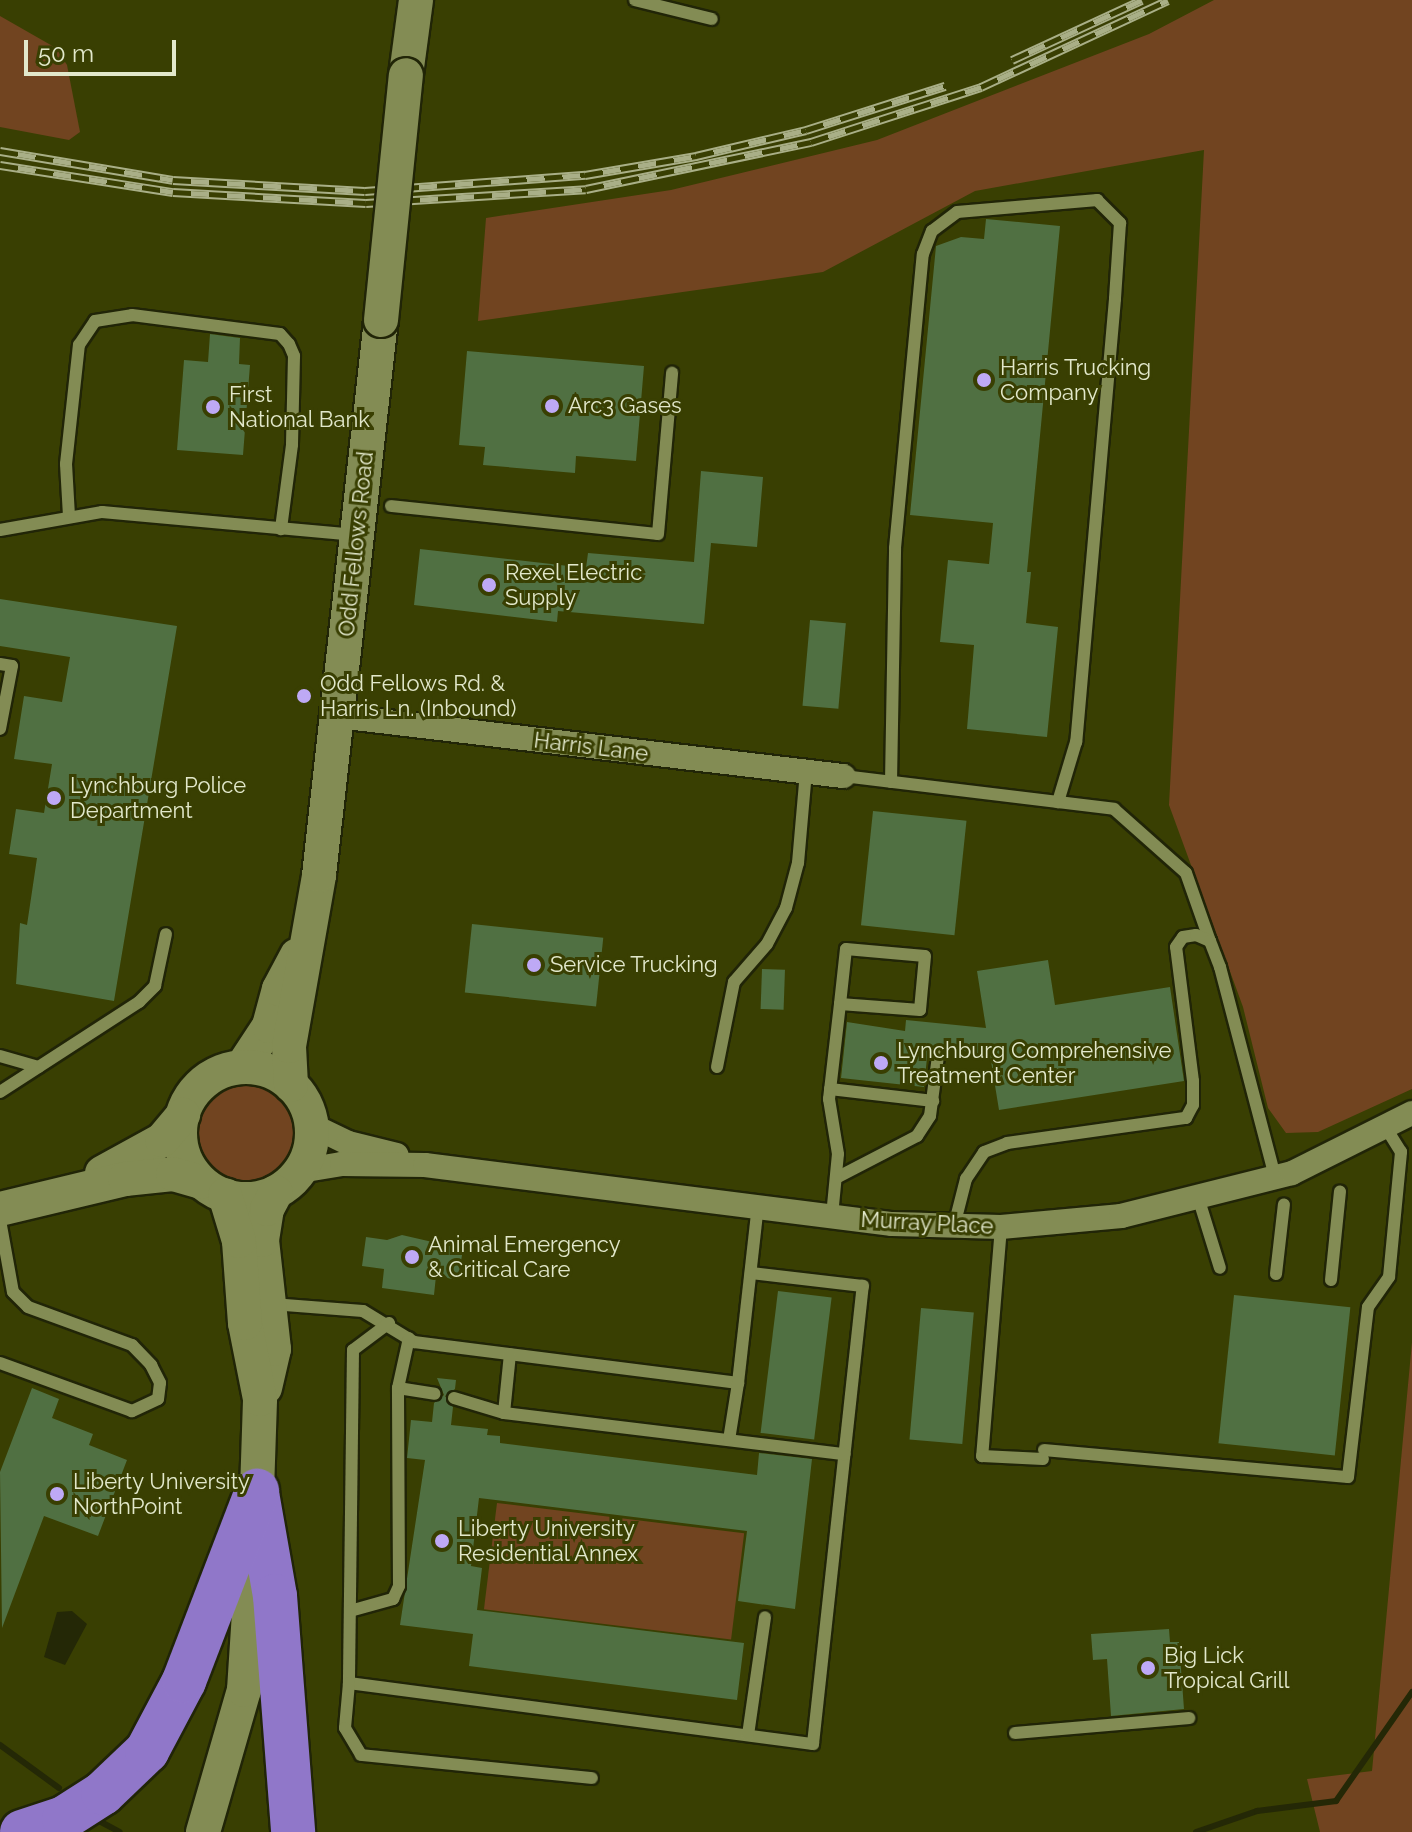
<!DOCTYPE html>
<style>
body{margin:0}
#map{position:relative;width:1412px;height:1832px;overflow:hidden;background:#393f02;font-family:Raleway,sans-serif}
div>[style]{position:absolute}
[style*='--x']{left:calc(var(--x)*1px);top:calc(var(--y)*1px);width:calc(var(--w)*1px);rotate:calc(var(--a)*1deg)}
.green>*{inset:0;background:#714420;transform-origin:0 0}
.round{border-radius:50%}
.water>*{inset:0;background:#242806}
.stream>*{height:6px;margin:-3px;padding:0 3px;transform-origin:3px;border-radius:3px;background:#242806}
.building>*{inset:0;background:#507042;transform-origin:0 0}
.roads{filter:drop-shadow(2px 0 #212507) drop-shadow(-2px 0 #212507) drop-shadow(0 2px #212507) drop-shadow(0 -2px #212507)}
.lane>*{height:12px;margin:-6px;padding:0 6px;transform-origin:6px;border-radius:6px;background:#838c54}
.street>*{height:24px;margin:-12px;padding:0 12px;transform-origin:12px;border-radius:12px;background:#838c54}
.secondary>*{height:34px;margin:-17px;padding:0 17px;transform-origin:17px;border-radius:17px;background:#838c54}
.secondary>.ring{margin:-17px;padding:0;box-sizing:content-box;background:none;border:34px solid #838c54;border-radius:50%}
.highway>*{height:44px;margin:-22px;padding:0 22px;transform-origin:22px;border-radius:22px;background:#9077c9}
.rail>*{height:9px;margin-top:-4.5px;transform-origin:0;background:repeating-linear-gradient(90deg,#393f02 0 18px,#a9af87 0 36px);box-sizing:border-box;border-block:2px solid #a9af87}
.bridges{filter:drop-shadow(2px 0 #212507) drop-shadow(-2px 0 #212507) drop-shadow(0 2px #212507) drop-shadow(0 -2px #212507)}
.secondary-bridge>*{height:34px;margin:-17px;padding:0 17px;transform-origin:17px;border-radius:17px;background:#838c54}
.dots>*{width:22px;height:22px;translate:-50% -50%;box-sizing:border-box;border:4px solid #393f02;border-radius:50%}
span{translate:-50% -50%;white-space:nowrap;text-align:center;line-height:1.15;-webkit-text-stroke:6px #393f02;paint-order:stroke}
.poi-label{font-size:22px;color:#e2e8cb}
.left{translate:0 -50%;text-align:left}
.street-label{font-size:22px;color:#e2e8cb}
.scale{position:absolute;left:24px;top:40px;width:152px;height:36px;box-sizing:border-box;border:4px solid #e2e8cb;border-top:0;padding-left:10px;font-size:24px;line-height:28px;white-space:nowrap;color:#e2e8cb;-webkit-text-stroke:6px #393f02;paint-order:stroke}
</style>
<div id="map">
<div class="green">
<div style="clip-path:polygon(1214px 0,1412px 0,1412px 1089px,1318px 1132px,1286px 1133px,1268px 1108px,1243px 1007px,1169px 805px,1204px 150px,975px 191px,823px 272px,478px 321px,486px 218px,671px 190px,877px 140px,1149px 34px)"></div>
<div style="clip-path:polygon(0 16px,56px 48px,67px 65px,80px 132px,69px 140px,0 127px)"></div>
<div class="round" style="left:199px;top:1085px;width:96px;height:96px"></div>
<div style="clip-path:polygon(1412px 1342px,1412px 1832px,1320px 1832px,1307px 1779px,1372px 1771px)"></div>
<div style="left:497px;top:1503px;width:249px;height:107px;rotate:7deg"></div>
</div>
<div class="water">
<div style="clip-path:polygon(57px 1612px,72px 1611px,87px 1624px,65px 1665px,44px 1657px)"></div>
</div>
<div class="stream">
<div style="--x:0;--y:1745;--w:73;--a:36.1"></div>
<div style="--x:101;--y:1822;--w:21;--a:28"></div>
<div style="--x:1196;--y:1832;--w:65;--a:-19"></div>
<div style="--x:1257;--y:1811;--w:80;--a:-7.2"></div>
<div style="--x:1336;--y:1801;--w:133;--a:-55.1"></div>
</div>
<div class="building">
<div style="clip-path:polygon(986px 219px,1060px 226px,1027px 572px,1031px 572px,1026px 623px,1058px 627px,1047px 737px,967px 729px,974px 645px,940px 642px,948px 560px,989px 564px,993px 523px,910px 515px,936px 246px,961px 237px,984px 239px)"></div>
<div style="clip-path:polygon(210px 334px,240px 338px,239px 364px,250px 365px,243px 455px,177px 450px,184px 360px,208px 362px)"></div>
<div style="clip-path:polygon(467px 351px,644px 366px,636px 461px,576px 456px,575px 473px,483px 465px,485px 447px,459px 445px)"></div>
<div style="clip-path:polygon(701px 471px,763px 477px,757px 547px,711px 543px,704px 624px,558px 611px,557px 622px,414px 605px,420px 549px,586px 568px,588px 553px,694px 562px)"></div>
<div style="clip-path:polygon(0 599px,177px 626px,114px 1001px,16px 984px,20px 923px,27px 925px,37px 858px,9px 854px,16px 809px,44px 813px,52px 764px,14px 759px,24px 696px,62px 702px,70px 657px,0 646px)"></div>
<div style="left:810px;top:620px;width:36px;height:86px;rotate:5deg"></div>
<div style="left:873px;top:811px;width:94px;height:115px;rotate:6deg"></div>
<div style="left:472px;top:924px;width:132px;height:69px;rotate:6deg"></div>
<div style="clip-path:polygon(1048px 960px,1055px 1005px,1170px 987px,1184px 1081px,999px 1110px,990px 1055px,938px 1047px,928px 1048px,924px 1087px,841px 1078px,847px 1022px,905px 1031px,906px 1020px,986px 1028px,977px 971px)"></div>
<div style="left:762px;top:969px;width:23px;height:40px;rotate:2deg"></div>
<div style="clip-path:polygon(402px 1235px,463px 1249px,458px 1280px,436px 1276px,434px 1295px,382px 1288px,384px 1269px,362px 1266px,366px 1237px,387px 1240px)"></div>
<div style="left:778px;top:1291px;width:54px;height:143px;rotate:7deg"></div>
<div style="left:1234px;top:1295px;width:117px;height:149px;rotate:6deg"></div>
<div style="left:921px;top:1308px;width:53px;height:132px;rotate:5deg"></div>
<div style="clip-path:polygon(437px 1378px,456px 1380px,455px 1389px,445px 1396px,453px 1407px,451px 1425px,488px 1429px,487px 1435px,500px 1436px,500px 1443px,757px 1475px,759px 1453px,812px 1459px,795px 1609px,738px 1601px,747px 1531px,479px 1498px,471px 1566px,482px 1568px,477px 1610px,744px 1643px,737px 1700px,469px 1666px,473px 1634px,400px 1625px,425px 1460px,407px 1458px,411px 1420px,432px 1422px,434px 1403px,444px 1395px)"></div>
<div style="clip-path:polygon(32px 1388px,59px 1399px,52px 1418px,93px 1434px,89px 1445px,127px 1460px,98px 1536px,44px 1516px,2px 1628px,0 1472px)"></div>
<div style="clip-path:polygon(1169px 1629px,1170px 1642px,1179px 1642px,1184px 1709px,1111px 1716px,1107px 1659px,1093px 1660px,1091px 1634px)"></div>
</div>
<div class="roads">
<div class="lane">
<div style="--x:635;--y:0;--w:79;--a:13.9"></div>
<div style="--x:391;--y:506;--w:268;--a:6"></div>
<div style="--x:658;--y:534;--w:162;--a:-85"></div>
<div style="--x:69;--y:516;--w:52;--a:-93.3"></div>
<div style="--x:66;--y:464;--w:120;--a:-83.8"></div>
<div style="--x:79;--y:345;--w:29;--a:-56"></div>
<div style="--x:95;--y:321;--w:37;--a:-9"></div>
<div style="--x:132;--y:315;--w:149;--a:7.3"></div>
<div style="--x:280;--y:334;--w:13;--a:48"></div>
<div style="--x:289;--y:344;--w:13;--a:67"></div>
<div style="--x:294;--y:356;--w:89;--a:91.3"></div>
<div style="--x:292;--y:445;--w:85;--a:97.5"></div>
<div style="--x:0;--y:530;--w:104;--a:-10"></div>
<div style="--x:102;--y:512;--w:252;--a:5.2"></div>
<div style="--x:0;--y:664;--w:12;--a:9"></div>
<div style="--x:12;--y:666;--w:64;--a:100.8"></div>
<div style="--x:843;--y:776;--w:273;--a:6.9"></div>
<div style="--x:1114;--y:809;--w:96;--a:41.6"></div>
<div style="--x:1186;--y:873;--w:72;--a:70.6"></div>
<div style="--x:891;--y:782;--w:234;--a:-89"></div>
<div style="--x:895;--y:548;--w:295;--a:-84.6"></div>
<div style="--x:923;--y:254;--w:25;--a:-69"></div>
<div style="--x:932;--y:231;--w:31;--a:-37"></div>
<div style="--x:957;--y:212;--w:141;--a:-4.9"></div>
<div style="--x:1097;--y:200;--w:33;--a:45"></div>
<div style="--x:1120;--y:223;--w:76;--a:93.8"></div>
<div style="--x:1115;--y:299;--w:445;--a:95"></div>
<div style="--x:1076;--y:742;--w:63;--a:106.7"></div>
<div style="--x:0;--y:1056;--w:40;--a:16"></div>
<div style="--x:717;--y:1067;--w:87;--a:-78.7"></div>
<div style="--x:734;--y:982;--w:50;--a:-49"></div>
<div style="--x:767;--y:944;--w:41;--a:-62.2"></div>
<div style="--x:786;--y:908;--w:47;--a:-75.1"></div>
<div style="--x:798;--y:863;--w:91;--a:-85"></div>
<div style="--x:830;--y:1089;--w:104;--a:6.6"></div>
<div style="--x:0;--y:1092;--w:166;--a:-32.9"></div>
<div style="--x:139;--y:1002;--w:23;--a:-45"></div>
<div style="--x:155;--y:986;--w:53;--a:-78.1"></div>
<div style="--x:838;--y:1177;--w:89;--a:-27.4"></div>
<div style="--x:917;--y:1136;--w:24;--a:-57"></div>
<div style="--x:930;--y:1116;--w:61;--a:-82.4"></div>
<div style="--x:1198;--y:1197;--w:74;--a:72.8"></div>
<div style="--x:832;--y:1216;--w:62;--a:-84.5"></div>
<div style="--x:838;--y:1154;--w:56;--a:-99.3"></div>
<div style="--x:829;--y:1099;--w:96;--a:-83.4"></div>
<div style="--x:840;--y:1004;--w:55;--a:-83.8"></div>
<div style="--x:846;--y:949;--w:79;--a:5.1"></div>
<div style="--x:925;--y:956;--w:54;--a:95.3"></div>
<div style="--x:920;--y:1010;--w:80;--a:-175.7"></div>
<div style="--x:0;--y:1220;--w:73;--a:79.8"></div>
<div style="--x:13;--y:1292;--w:21;--a:45"></div>
<div style="--x:28;--y:1307;--w:111;--a:20.1"></div>
<div style="--x:132;--y:1345;--w:28;--a:46"></div>
<div style="--x:151;--y:1365;--w:20;--a:63"></div>
<div style="--x:160;--y:1383;--w:16;--a:97"></div>
<div style="--x:158;--y:1399;--w:29;--a:155"></div>
<div style="--x:132;--y:1411;--w:140;--a:-160"></div>
<div style="--x:954;--y:1226;--w:49;--a:-75.7"></div>
<div style="--x:966;--y:1179;--w:32;--a:-56"></div>
<div style="--x:984;--y:1152;--w:25;--a:-21"></div>
<div style="--x:1007;--y:1143;--w:181;--a:-8"></div>
<div style="--x:1186;--y:1118;--w:15;--a:-62"></div>
<div style="--x:1193;--y:1105;--w:24;--a:-90"></div>
<div style="--x:1193;--y:1081;--w:135;--a:-97.2"></div>
<div style="--x:1176;--y:947;--w:12;--a:-55"></div>
<div style="--x:1183;--y:937;--w:13;--a:-9"></div>
<div style="--x:1196;--y:935;--w:15;--a:23"></div>
<div style="--x:1210;--y:941;--w:28;--a:69"></div>
<div style="--x:1220;--y:967;--w:217;--a:75.3"></div>
<div style="--x:1001;--y:1227;--w:230;--a:94.7"></div>
<div style="--x:982;--y:1456;--w:61;--a:2.8"></div>
<div style="--x:1276;--y:1274;--w:70;--a:-83.5"></div>
<div style="--x:1331;--y:1280;--w:89;--a:-84.2"></div>
<div style="--x:272;--y:1304;--w:91;--a:4.4"></div>
<div style="--x:363;--y:1311;--w:60;--a:31.3"></div>
<div style="--x:414;--y:1342;--w:327;--a:7.2"></div>
<div style="--x:738;--y:1383;--w:178;--a:-83.6"></div>
<div style="--x:389;--y:1323;--w:45;--a:143.1"></div>
<div style="--x:353;--y:1350;--w:333;--a:90.7"></div>
<div style="--x:349;--y:1683;--w:468;--a:7.5"></div>
<div style="--x:813;--y:1744;--w:461;--a:-83.8"></div>
<div style="--x:863;--y:1286;--w:113;--a:-173.4"></div>
<div style="--x:398;--y:1388;--w:37;--a:9"></div>
<div style="--x:454;--y:1398;--w:52;--a:16.7"></div>
<div style="--x:504;--y:1413;--w:343;--a:6.9"></div>
<div style="--x:504;--y:1413;--w:59;--a:-84.2"></div>
<div style="--x:729;--y:1440;--w:58;--a:-81"></div>
<div style="--x:1044;--y:1450;--w:305;--a:5.1"></div>
<div style="--x:1348;--y:1477;--w:171;--a:-83.3"></div>
<div style="--x:1368;--y:1307;--w:37;--a:-55"></div>
<div style="--x:1389;--y:1277;--w:126;--a:-84.5"></div>
<div style="--x:1401;--y:1152;--w:28;--a:-122"></div>
<div style="--x:350;--y:1611;--w:45;--a:-15.6"></div>
<div style="--x:393;--y:1599;--w:14;--a:-65"></div>
<div style="--x:399;--y:1586;--w:198;--a:-90.3"></div>
<div style="--x:398;--y:1388;--w:51;--a:-77.6"></div>
<div style="--x:349;--y:1683;--w:45;--a:95.1"></div>
<div style="--x:345;--y:1728;--w:31;--a:59"></div>
<div style="--x:361;--y:1755;--w:232;--a:5.7"></div>
<div style="--x:1015;--y:1733;--w:175;--a:-4.9"></div>
<div style="--x:748;--y:1735;--w:119;--a:-81.8"></div>
</div>
<div class="street">
<div style="--x:338;--y:716;--w:509;--a:6.78"></div>
<div style="--x:311;--y:1125;--w:41;--a:25.9"></div>
<div style="--x:348;--y:1143;--w:50;--a:13.8"></div>
<div style="--x:300;--y:1171;--w:43;--a:-9.5"></div>
<div style="--x:342;--y:1164;--w:83;--a:0.7"></div>
<div style="--x:425;--y:1165;--w:471;--a:7.2"></div>
<div style="--x:892;--y:1224;--w:109;--a:1.6"></div>
<div style="--x:1001;--y:1227;--w:121;--a:-5.2"></div>
<div style="--x:1121;--y:1216;--w:176;--a:-14.1"></div>
<div style="--x:1292;--y:1173;--w:134;--a:-26.6"></div>
</div>
<div class="secondary">
<div style="--x:406;--y:75;--w:76;--a:-82.4"></div>
<div style="--x:242;--y:1067;--w:49;--a:-56.6"></div>
<div style="--x:269;--y:1026;--w:38;--a:-75"></div>
<div style="--x:279;--y:989;--w:38;--a:-62"></div>
<div class="ring" style="left:180px;top:1067px;width:98px;height:98px"></div>
<div style="--x:291;--y:1085;--w:39;--a:-93"></div>
<div style="--x:289;--y:1046;--w:174;--a:-80"></div>
<div style="--x:319;--y:875;--w:558;--a:-83.63"></div>
<div style="--x:102;--y:1173;--w:68;--a:-28.8"></div>
<div style="--x:162;--y:1140;--w:33;--a:-50"></div>
<div style="--x:0;--y:1209;--w:129;--a:-13.5"></div>
<div style="--x:125;--y:1179;--w:48;--a:-5.9"></div>
<div style="--x:173;--y:1174;--w:29;--a:16"></div>
<div style="--x:265;--y:1388;--w:40;--a:-77"></div>
<div style="--x:274;--y:1349;--w:110;--a:-96.3"></div>
<div style="--x:262;--y:1240;--w:31;--a:-81"></div>
<div style="--x:267;--y:1209;--w:19;--a:-62"></div>
<div style="--x:203;--y:1832;--w:148;--a:-73.9"></div>
<div style="--x:244;--y:1690;--w:199;--a:-86.3"></div>
<div style="--x:257;--y:1491;--w:92;--a:-88.1"></div>
<div style="--x:260;--y:1399;--w:77;--a:-101.2"></div>
<div style="--x:245;--y:1323;--w:82;--a:-94.2"></div>
<div style="--x:239;--y:1241;--w:48;--a:-106.9"></div>
</div>
<div class="highway">
<div style="--x:257;--y:1493;--w:105;--a:80.1"></div>
<div style="--x:275;--y:1596;--w:237;--a:85.6"></div>
<div style="--x:22;--y:1832;--w:44;--a:-18.4"></div>
<div style="--x:64;--y:1818;--w:46;--a:-32.7"></div>
<div style="--x:103;--y:1793;--w:61;--a:-43.7"></div>
<div style="--x:147;--y:1751;--w:79;--a:-62.1"></div>
<div style="--x:184;--y:1681;--w:204;--a:-69"></div>
</div>
</div>
<div class="rail">
<div style="--x:1012;--y:60;--w:143;--a:-24.8"></div>
<div style="--x:0;--y:151;--w:175;--a:9.5"></div>
<div style="--x:173;--y:180;--w:192;--a:3.3"></div>
<div style="--x:365;--y:191;--w:221;--a:-4.2"></div>
<div style="--x:585;--y:175;--w:113;--a:-9.7"></div>
<div style="--x:696;--y:156;--w:113;--a:-13.3"></div>
<div style="--x:806;--y:130;--w:146;--a:-17.6"></div>
<div style="--x:0;--y:165;--w:175;--a:8.9"></div>
<div style="--x:173;--y:192;--w:193;--a:3.3"></div>
<div style="--x:366;--y:203;--w:220;--a:-3.6"></div>
<div style="--x:586;--y:189;--w:230;--a:-11.8"></div>
<div style="--x:811;--y:142;--w:179;--a:-17.9"></div>
<div style="--x:981;--y:87;--w:206;--a:-24.9"></div>
</div>
<div class="bridges">
<div class="secondary-bridge">
<div style="--x:381;--y:320;--w:246;--a:-84.2"></div>
</div>
</div>
<div class="dots">
<div style="left:984px;top:380px;background:#bea9f5"></div>
<div style="left:552px;top:406px;background:#bea9f5"></div>
<div style="left:213px;top:407px;background:#bea9f5"></div>
<div style="left:489px;top:585px;background:#bea9f5"></div>
<div style="left:304px;top:696px;background:#bea9f5"></div>
<div style="left:54px;top:798px;background:#bea9f5"></div>
<div style="left:534px;top:965px;background:#bea9f5"></div>
<div style="left:881px;top:1063px;background:#bea9f5"></div>
<div style="left:412px;top:1257px;background:#bea9f5"></div>
<div style="left:57px;top:1494px;background:#bea9f5"></div>
<div style="left:442px;top:1541px;background:#bea9f5"></div>
<div style="left:1148px;top:1668px;background:#bea9f5"></div>
</div>
<div class="poi-label">
<span class="left" style="left:1000px;top:380px">Harris Trucking<br>Company</span>
<span class="left" style="left:229px;top:407px">First<br>National Bank</span>
<span class="left" style="left:568px;top:406px">Arc3 Gases</span>
<span class="left" style="left:505px;top:585px">Rexel Electric<br>Supply</span>
<span class="left" style="left:320px;top:696px">Odd Fellows Rd. &amp;<br>Harris Ln. (Inbound)</span>
<span class="left" style="left:70px;top:798px">Lynchburg Police<br>Department</span>
<span class="left" style="left:550px;top:965px">Service Trucking</span>
<span class="left" style="left:897px;top:1063px">Lynchburg Comprehensive<br>Treatment Center</span>
<span class="left" style="left:428px;top:1257px">Animal Emergency<br>&amp; Critical Care</span>
<span class="left" style="left:73px;top:1494px">Liberty University<br>NorthPoint</span>
<span class="left" style="left:458px;top:1541px">Liberty University<br>Residential Annex</span>
<span class="left" style="left:1164px;top:1668px">Big Lick<br>Tropical Grill</span>
</div>
<div class="street-label">
<span style="left:356px;top:544px;rotate:-84deg">Odd Fellows Road</span>
<span style="left:591px;top:747px;rotate:7deg">Harris Lane</span>
<span style="left:927px;top:1223px;rotate:3deg">Murray Place</span>
</div>
<div class="scale">50 m</div>
</div>
